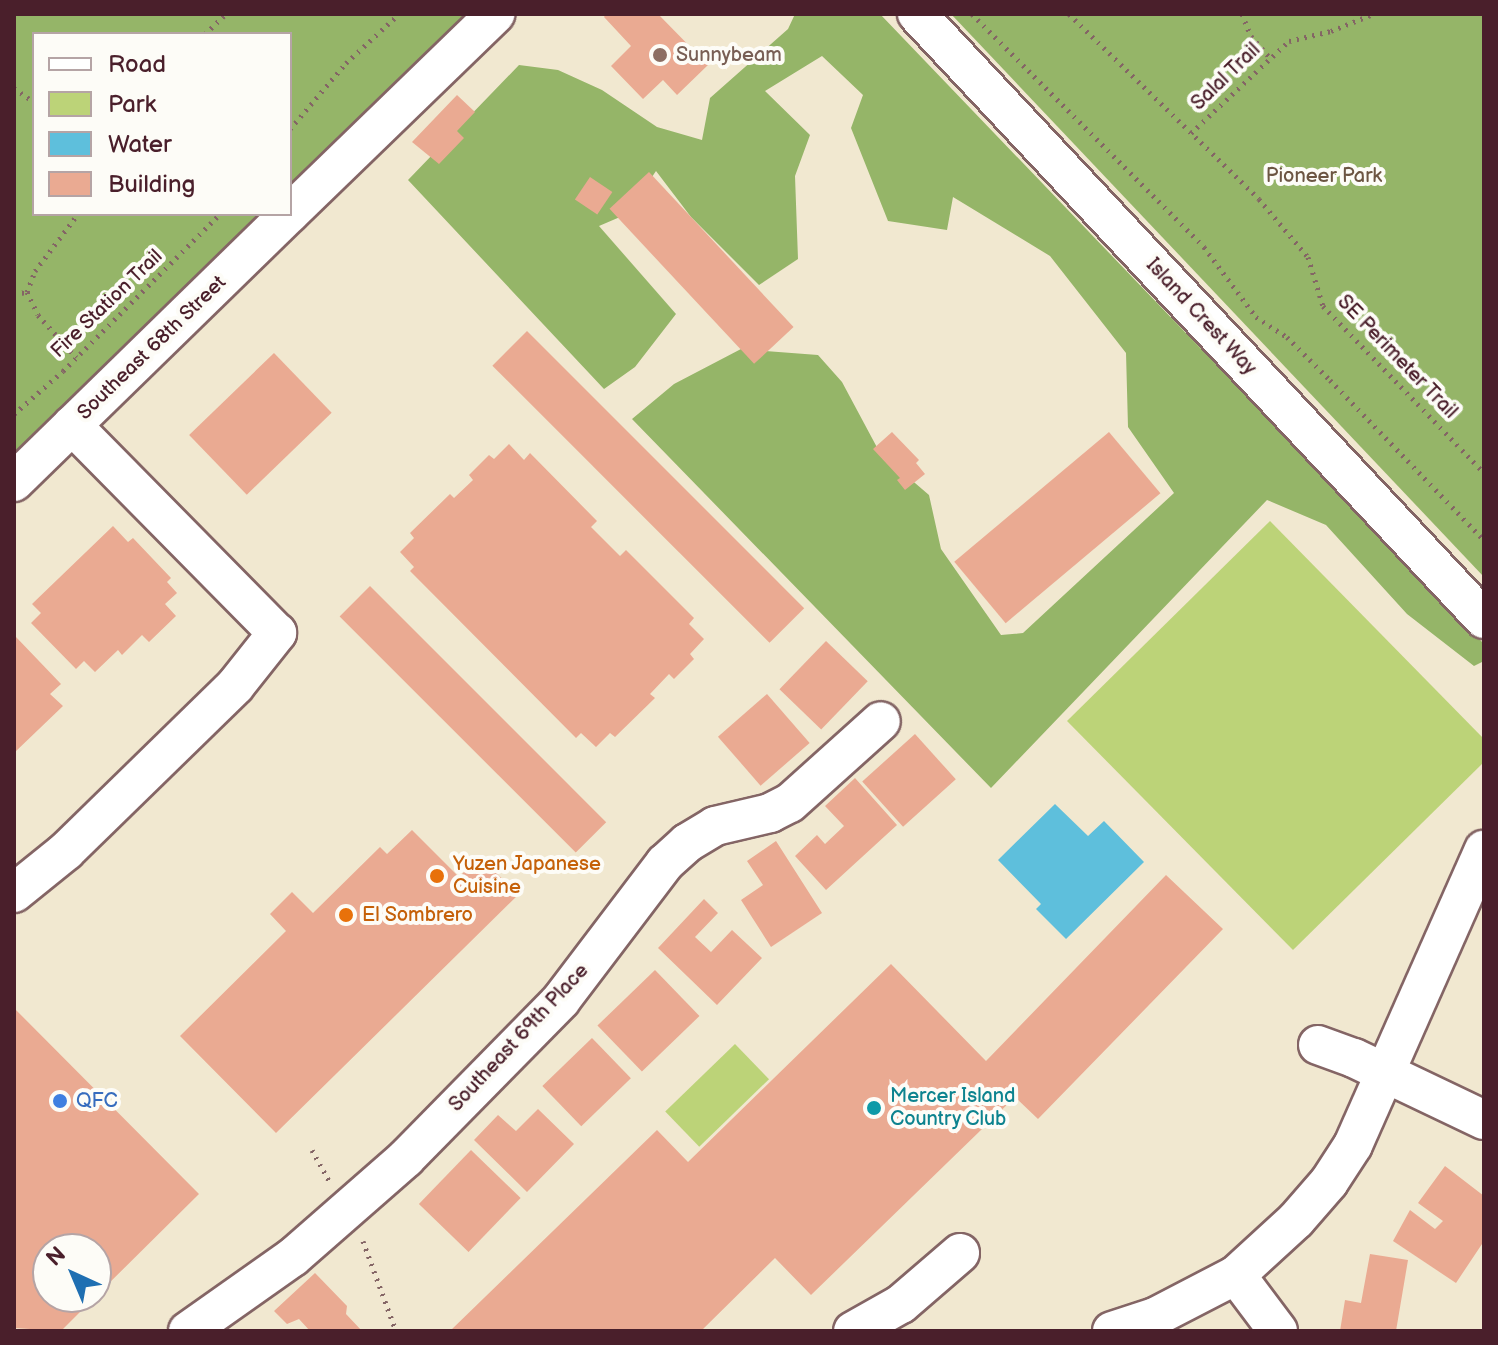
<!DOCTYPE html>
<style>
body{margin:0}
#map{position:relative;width:1498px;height:1345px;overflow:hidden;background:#f1e8d0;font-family:"Balsamiq Sans",sans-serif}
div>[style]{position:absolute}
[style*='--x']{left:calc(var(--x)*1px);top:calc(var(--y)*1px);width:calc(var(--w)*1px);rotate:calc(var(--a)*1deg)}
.green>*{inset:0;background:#bcd378;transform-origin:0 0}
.forest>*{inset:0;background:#95b568}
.water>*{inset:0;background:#5ebfdc}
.building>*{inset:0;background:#eaaa92;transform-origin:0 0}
.path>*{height:5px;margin-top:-2.5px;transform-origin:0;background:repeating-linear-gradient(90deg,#846565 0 2px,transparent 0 8px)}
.roads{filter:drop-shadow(2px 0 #846565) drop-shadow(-2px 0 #846565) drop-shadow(0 2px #846565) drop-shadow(0 -2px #846565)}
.minor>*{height:38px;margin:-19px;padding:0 19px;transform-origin:19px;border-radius:19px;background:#fff}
.dots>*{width:22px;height:22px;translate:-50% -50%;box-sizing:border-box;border:4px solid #fdfcf7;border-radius:50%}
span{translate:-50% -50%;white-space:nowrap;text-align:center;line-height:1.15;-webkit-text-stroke:8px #fdfcf7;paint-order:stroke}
.education-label{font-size:20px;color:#785e54}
.left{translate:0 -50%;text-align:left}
.street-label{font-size:20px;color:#4a1f2b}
.park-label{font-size:20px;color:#6c5542}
.food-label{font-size:20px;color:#c56008}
.culture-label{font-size:20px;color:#0d838f}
.shop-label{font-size:20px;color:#366cbe}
.frame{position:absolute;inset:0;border:16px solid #4a1f2b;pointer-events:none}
.legend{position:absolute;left:32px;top:32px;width:260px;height:184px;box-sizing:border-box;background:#fdfcf7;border:2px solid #b5a4a5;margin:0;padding:10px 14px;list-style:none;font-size:24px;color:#4a1f2b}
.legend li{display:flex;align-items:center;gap:16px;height:40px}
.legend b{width:40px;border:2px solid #b5a4a5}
.north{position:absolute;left:32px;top:1233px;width:80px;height:80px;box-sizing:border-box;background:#fdfcf7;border:2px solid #b5a4a5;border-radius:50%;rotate:316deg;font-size:22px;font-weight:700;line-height:32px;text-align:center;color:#4a1f2b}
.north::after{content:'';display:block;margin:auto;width:28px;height:36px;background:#1f6fb2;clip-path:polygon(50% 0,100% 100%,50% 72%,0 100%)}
</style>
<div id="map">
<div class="green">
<div style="clip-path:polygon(1270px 521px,1484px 739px,1484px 762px,1293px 950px,1067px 721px)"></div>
<div style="left:735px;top:1044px;width:49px;height:97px;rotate:46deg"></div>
</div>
<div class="forest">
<div style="clip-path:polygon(14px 14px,470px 14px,290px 188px,290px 34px,34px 34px,34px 214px,263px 214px,14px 455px)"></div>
<div style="clip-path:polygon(795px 14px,880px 14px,1484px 644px,1484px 661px,1474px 666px,1407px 614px,1326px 525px,1267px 500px,991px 788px,632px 419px,674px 384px,741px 349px,818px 355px,842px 382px,880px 453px,929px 495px,941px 549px,1001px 635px,1023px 633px,1174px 493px,1128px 427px,1126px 353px,1050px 256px,953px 197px,947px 230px,888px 221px,851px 128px,863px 95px,822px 56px,765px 91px,810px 135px,795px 176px,798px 259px,759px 285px,691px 217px,656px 171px,627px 214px,599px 226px,676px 314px,635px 367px,604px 389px,408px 180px,519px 65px,558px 70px,602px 90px,657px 127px,702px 140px,710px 98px,788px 29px)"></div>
<div style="clip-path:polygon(951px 14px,1484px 14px,1484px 577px)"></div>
</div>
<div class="water">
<div style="clip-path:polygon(1055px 804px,1088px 836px,1104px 821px,1144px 862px,1066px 939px,1036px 909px,1041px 904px,998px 860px)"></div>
</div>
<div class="building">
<div style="clip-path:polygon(606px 14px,658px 14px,708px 65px,677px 95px,663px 80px,643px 99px,611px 66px,631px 46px,604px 17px)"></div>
<div style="clip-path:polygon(457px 95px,475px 112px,457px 131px,464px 138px,439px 164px,412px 142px)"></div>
<div style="left:649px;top:172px;width:212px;height:54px;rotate:47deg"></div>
<div style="left:590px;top:177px;width:27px;height:27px;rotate:34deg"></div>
<div style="left:527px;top:331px;width:392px;height:49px;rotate:45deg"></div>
<div style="left:274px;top:353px;width:83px;height:118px;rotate:46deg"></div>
<div style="clip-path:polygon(892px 432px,919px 460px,916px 463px,925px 474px,905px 490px,897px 480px,900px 478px,873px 449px)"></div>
<div style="left:1109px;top:432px;width:80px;height:202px;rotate:50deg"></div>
<div style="clip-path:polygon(509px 444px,524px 460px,530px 453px,597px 521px,591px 527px,620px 556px,626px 550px,694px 618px,689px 624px,704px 639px,690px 654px,694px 659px,674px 679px,669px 674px,650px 694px,655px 698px,615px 737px,610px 733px,596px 747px,581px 733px,576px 738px,410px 571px,414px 567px,400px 552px,414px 538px,410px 533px,450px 494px,454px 498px,473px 480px,469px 475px,489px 455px,494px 459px)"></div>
<div style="clip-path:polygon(113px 526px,128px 542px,133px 538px,171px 578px,167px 582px,177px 593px,165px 604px,176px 616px,149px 642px,142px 635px,122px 655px,118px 650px,95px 672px,84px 661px,76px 669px,31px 623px,41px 613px,32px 604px)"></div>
<div style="left:370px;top:586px;width:334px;height:43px;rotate:45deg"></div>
<div style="clip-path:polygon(16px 637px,61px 684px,50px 694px,63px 706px,14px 753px)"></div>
<div style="left:826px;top:641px;width:58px;height:67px;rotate:44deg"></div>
<div style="left:767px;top:694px;width:65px;height:65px;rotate:49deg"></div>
<div style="left:915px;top:734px;width:61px;height:71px;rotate:48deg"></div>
<div style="clip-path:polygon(855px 778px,897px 825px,826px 890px,795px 856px,817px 835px,825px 844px,844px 826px,825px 806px)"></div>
<div style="clip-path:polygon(412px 830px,459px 877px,480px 856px,518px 895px,276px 1133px,180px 1036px,286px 931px,270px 914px,292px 892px,313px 913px,380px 847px,387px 854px)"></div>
<div style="clip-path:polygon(776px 841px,822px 913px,771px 947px,741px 900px,763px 885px,747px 861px)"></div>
<div style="clip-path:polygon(1166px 875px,1223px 929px,1038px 1119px,1015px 1097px,811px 1295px,775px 1258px,701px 1331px,450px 1331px,657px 1130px,688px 1162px,891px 964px,986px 1061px)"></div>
<div style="clip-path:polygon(704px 899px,718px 913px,695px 937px,711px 952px,732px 930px,762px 958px,717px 1005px,658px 948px)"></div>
<div style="left:655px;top:970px;width:64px;height:80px;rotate:46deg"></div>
<div style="clip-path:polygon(14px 1008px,199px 1194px,96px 1296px,96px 1249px,48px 1249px,48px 1297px,95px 1297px,61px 1331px,14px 1328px)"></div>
<div style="left:592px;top:1038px;width:56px;height:69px;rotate:46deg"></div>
<div style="clip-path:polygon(538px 1109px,574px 1144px,527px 1192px,474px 1140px,498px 1115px,516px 1131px)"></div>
<div style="left:471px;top:1150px;width:69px;height:75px;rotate:44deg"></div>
<div style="clip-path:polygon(1445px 1166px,1484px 1196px,1484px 1241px,1456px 1283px,1393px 1241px,1410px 1210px,1435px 1229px,1443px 1221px,1418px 1203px)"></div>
<div style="clip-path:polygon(1370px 1254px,1408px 1260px,1396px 1331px,1340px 1331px,1345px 1300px,1361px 1303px)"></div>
<div style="clip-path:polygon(315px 1273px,347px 1306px,346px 1314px,362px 1331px,310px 1331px,299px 1319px,287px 1324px,274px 1311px)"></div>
</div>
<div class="path">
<div style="--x:972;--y:14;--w:329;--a:45.1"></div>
<div style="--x:1204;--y:247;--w:87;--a:53.4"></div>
<div style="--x:1256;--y:317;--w:37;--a:33"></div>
<div style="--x:1287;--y:337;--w:61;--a:45"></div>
<div style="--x:1330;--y:380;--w:222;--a:46.1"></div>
<div style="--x:1069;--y:14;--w:265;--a:44.2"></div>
<div style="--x:1259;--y:199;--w:76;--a:49.8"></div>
<div style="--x:1308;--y:257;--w:51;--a:73"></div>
<div style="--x:1323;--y:306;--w:232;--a:46"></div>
<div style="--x:1242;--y:14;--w:24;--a:68"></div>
<div style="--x:1251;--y:36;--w:28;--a:49"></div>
<div style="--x:205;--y:34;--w:29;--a:-44"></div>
<div style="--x:14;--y:88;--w:24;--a:35"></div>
<div style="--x:290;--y:129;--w:87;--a:-49.7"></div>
<div style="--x:346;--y:63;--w:72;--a:-42.8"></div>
<div style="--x:1191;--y:133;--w:134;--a:-43.2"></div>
<div style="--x:1289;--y:41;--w:43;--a:-13.4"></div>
<div style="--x:1331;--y:31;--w:45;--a:-22"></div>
<div style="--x:27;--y:292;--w:25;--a:64"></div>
<div style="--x:38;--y:315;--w:57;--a:47.9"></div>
<div style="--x:14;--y:294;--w:13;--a:-9"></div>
<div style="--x:27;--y:292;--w:22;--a:-69"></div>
<div style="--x:35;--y:271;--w:71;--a:-53"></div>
<div style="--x:14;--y:414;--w:65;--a:-41.3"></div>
<div style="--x:63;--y:371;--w:222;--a:-45"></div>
<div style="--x:312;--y:1150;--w:35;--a:61"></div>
<div style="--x:363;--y:1241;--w:96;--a:69.9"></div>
</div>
<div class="roads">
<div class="minor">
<div style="--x:917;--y:14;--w:829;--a:46.86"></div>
<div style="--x:290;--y:213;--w:286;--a:-44.1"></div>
<div style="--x:14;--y:482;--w:384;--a:-44.3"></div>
<div style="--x:14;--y:893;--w:67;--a:-38.9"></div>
<div style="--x:66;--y:851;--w:236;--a:-44.3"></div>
<div style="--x:235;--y:686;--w:68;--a:-51.6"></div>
<div style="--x:277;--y:633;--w:292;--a:-134.6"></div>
<div style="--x:1318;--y:1045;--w:38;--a:20"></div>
<div style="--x:1354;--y:1058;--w:144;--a:25.5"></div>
<div style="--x:1236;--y:1275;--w:70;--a:53.1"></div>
<div style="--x:188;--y:1331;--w:128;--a:-35.2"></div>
<div style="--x:293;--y:1257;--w:150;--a:-41.2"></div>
<div style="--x:406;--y:1158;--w:221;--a:-45.5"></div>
<div style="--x:561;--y:1000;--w:172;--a:-52.8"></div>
<div style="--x:665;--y:863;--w:30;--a:-42"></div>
<div style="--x:687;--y:843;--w:33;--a:-31"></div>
<div style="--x:715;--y:826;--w:57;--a:-13.3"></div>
<div style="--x:770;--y:813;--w:22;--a:-27"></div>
<div style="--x:790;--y:803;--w:122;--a:-42"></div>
<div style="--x:853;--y:1331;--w:55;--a:-29.4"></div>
<div style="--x:901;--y:1304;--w:78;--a:-40.8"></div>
<div style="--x:1112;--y:1331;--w:45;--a:-18"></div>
<div style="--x:1155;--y:1317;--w:91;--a:-27.4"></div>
<div style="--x:1236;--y:1275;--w:81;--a:-42.5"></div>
<div style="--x:1296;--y:1220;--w:50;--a:-49"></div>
<div style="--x:1329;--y:1182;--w:44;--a:-57"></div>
<div style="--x:1353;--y:1145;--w:323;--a:-66.1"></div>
</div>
</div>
<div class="dots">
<div style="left:660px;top:55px;background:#8d6e63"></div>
<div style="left:437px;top:876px;background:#e8710a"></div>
<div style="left:346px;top:915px;background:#e8710a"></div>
<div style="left:60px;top:1101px;background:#3f7fe0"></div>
<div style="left:874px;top:1108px;background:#0f9aa8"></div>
</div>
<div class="education-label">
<span class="left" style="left:676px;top:55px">Sunnybeam</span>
</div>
<div class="street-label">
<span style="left:1226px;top:77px;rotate:-44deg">Salal Trail</span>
<span style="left:107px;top:304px;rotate:-44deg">Fire Station Trail</span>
<span style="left:1201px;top:317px;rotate:47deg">Island Crest Way</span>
<span style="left:152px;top:348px;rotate:-44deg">Southeast 68th Street</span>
<span style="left:1397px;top:357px;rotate:46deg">SE Perimeter Trail</span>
<span style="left:519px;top:1038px;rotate:-47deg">Southeast 69th Place</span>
</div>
<div class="park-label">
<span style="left:1324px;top:176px">Pioneer Park</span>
</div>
<div class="food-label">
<span class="left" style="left:453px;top:876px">Yuzen Japanese<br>Cuisine</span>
<span class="left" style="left:362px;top:915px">El Sombrero</span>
</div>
<div class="culture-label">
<span class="left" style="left:890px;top:1108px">Mercer Island<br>Country Club</span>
</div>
<div class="shop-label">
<span class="left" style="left:76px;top:1101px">QFC</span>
</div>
<div class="frame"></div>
<ul class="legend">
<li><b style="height:10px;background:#fff"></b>Road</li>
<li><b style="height:22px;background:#bcd378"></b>Park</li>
<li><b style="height:22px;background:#5ebfdc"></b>Water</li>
<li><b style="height:22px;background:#eaaa92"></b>Building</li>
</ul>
<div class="north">N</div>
</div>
